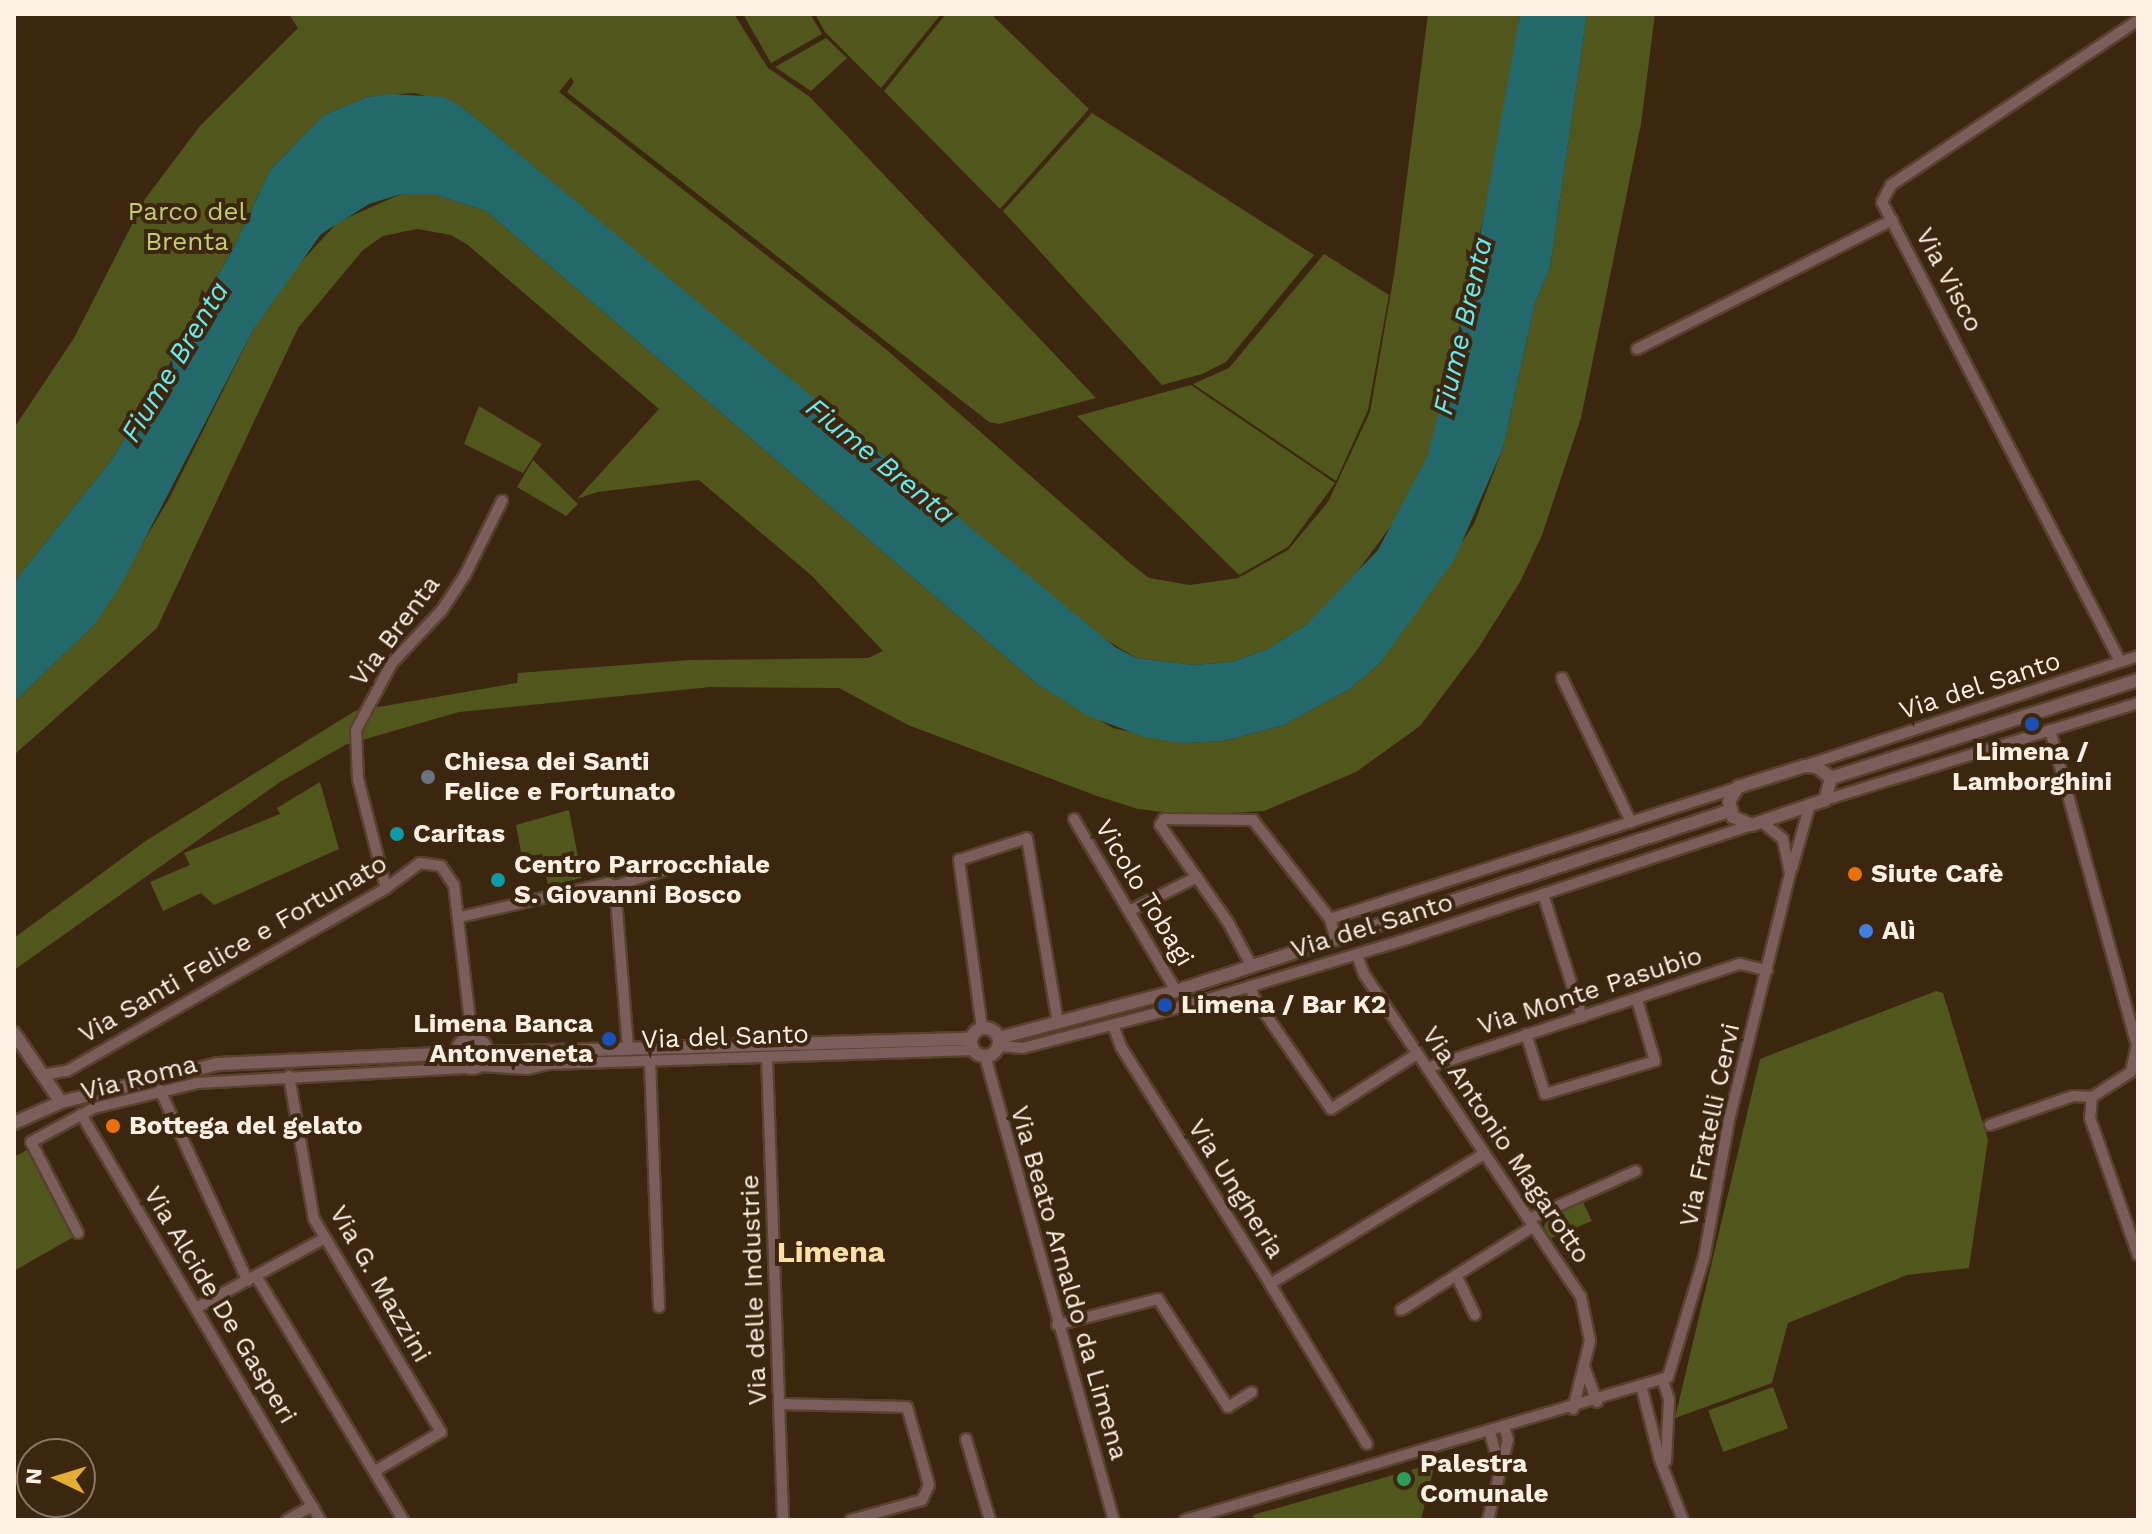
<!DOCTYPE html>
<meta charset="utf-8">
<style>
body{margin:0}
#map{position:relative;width:2152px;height:1534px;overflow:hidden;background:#3d2610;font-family:"Work Sans",sans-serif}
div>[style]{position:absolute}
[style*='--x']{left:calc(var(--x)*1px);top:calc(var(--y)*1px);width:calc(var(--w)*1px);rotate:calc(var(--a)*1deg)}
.green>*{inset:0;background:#50561c;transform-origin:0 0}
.water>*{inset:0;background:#23696c}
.roads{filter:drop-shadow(2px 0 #58422e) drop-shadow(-2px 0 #58422e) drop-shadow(0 2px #58422e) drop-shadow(0 -2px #58422e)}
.minor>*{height:10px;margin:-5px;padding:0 5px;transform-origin:5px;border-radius:5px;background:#7b5e5b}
.tertiary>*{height:12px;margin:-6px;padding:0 6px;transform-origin:6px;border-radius:6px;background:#7b5e5b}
.tertiary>.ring{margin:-6px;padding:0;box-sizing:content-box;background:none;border:12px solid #7b5e5b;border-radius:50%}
.dots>*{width:22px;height:22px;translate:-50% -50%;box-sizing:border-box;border:4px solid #3d2610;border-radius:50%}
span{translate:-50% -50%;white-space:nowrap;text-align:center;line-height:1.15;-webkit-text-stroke:8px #3d2610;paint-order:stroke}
.park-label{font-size:26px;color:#c2cc72}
.street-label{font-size:26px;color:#fdf0e5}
.poi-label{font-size:26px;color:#fdf0e5;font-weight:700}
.left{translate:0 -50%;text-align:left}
.right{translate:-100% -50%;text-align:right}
.water-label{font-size:28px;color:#66eaef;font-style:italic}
.quarter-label{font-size:30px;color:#fce0a6;font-weight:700}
.frame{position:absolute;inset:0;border:16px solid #fdf0e5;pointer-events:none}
.north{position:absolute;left:16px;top:1438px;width:80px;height:80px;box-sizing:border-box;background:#3d2610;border:2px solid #8a7765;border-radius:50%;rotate:274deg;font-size:22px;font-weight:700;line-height:32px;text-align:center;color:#fdf0e5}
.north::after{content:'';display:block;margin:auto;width:28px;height:36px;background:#e1af34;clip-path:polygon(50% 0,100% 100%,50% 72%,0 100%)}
</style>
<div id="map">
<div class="green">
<div style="clip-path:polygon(289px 14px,734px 14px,768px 68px,810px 97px,1096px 398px,999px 424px,989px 422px,567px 92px,574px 82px,571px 77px,559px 92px,887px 350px,1131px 564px,1149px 578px,1190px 585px,1238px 578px,1288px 550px,1328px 502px,1370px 412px,1395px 269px,1428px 14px,1520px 14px,1506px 109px,1447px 390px,1428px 455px,1404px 508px,1344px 590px,1307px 624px,1268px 649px,1231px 662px,1193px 665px,1136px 658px,1090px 630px,461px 106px,414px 93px,367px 97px,324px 115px,270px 170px,235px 245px,143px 410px,110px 462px,14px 582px,14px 428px,74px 338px,145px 199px,200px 126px,298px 28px)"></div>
<div style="clip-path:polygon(743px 14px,810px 14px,822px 34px,771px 63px)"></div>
<div style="clip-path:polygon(815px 14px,941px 14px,881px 88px,825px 32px)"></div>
<div style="clip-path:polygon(946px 14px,991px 14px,1089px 109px,1000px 209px,884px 91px)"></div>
<div style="clip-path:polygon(1587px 14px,1655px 14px,1641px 124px,1581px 418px,1542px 535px,1520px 582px,1479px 647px,1420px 726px,1356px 772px,1264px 811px,1190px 815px,1138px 809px,1097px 796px,908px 725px,839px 688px,711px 687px,459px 712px,345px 745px,280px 782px,14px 970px,14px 938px,147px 840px,355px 711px,517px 683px,518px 673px,690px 660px,868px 658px,883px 651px,811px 575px,699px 480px,597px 492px,577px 499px,659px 409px,468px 245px,451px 235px,417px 229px,383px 236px,363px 250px,298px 328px,157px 628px,14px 755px,14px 702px,94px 625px,170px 497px,253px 330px,289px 275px,338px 222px,401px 194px,433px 194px,486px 211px,1036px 683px,1113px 728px,1183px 743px,1223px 741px,1284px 725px,1351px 688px,1380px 663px,1474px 524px,1503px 448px,1535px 303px,1550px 268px)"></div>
<div style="clip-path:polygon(826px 38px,847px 58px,811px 91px,775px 67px)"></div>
<div style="clip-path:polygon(1092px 113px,1314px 255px,1226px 362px,1202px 374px,1162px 385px,1003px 211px)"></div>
<div style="clip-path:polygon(1324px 254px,1389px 295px,1368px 410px,1336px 481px,1193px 384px,1229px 368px)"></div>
<div style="clip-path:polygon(1191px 385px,1335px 483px,1288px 547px,1239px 575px,1077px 416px)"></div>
<div style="clip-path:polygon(479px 406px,542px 444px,523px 473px,464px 444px)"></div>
<div style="clip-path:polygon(533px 460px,578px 504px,566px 516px,517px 487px)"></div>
<div style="clip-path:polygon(320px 782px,339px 849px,214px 905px,201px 893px,163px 911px,150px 882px,190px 865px,184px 853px,280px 814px,277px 808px)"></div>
<div style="clip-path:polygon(569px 810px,582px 878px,548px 886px,542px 854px,522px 857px,516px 825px)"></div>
<div style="clip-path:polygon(1936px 991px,1943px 993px,1988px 1140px,1969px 1268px,1907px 1275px,1788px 1323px,1772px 1383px,1675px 1418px,1760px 1059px)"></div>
<div style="clip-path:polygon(27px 1150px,75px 1236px,14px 1271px,14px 1157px)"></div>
<div style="clip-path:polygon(1582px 1200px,1592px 1221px,1551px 1238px,1544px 1227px,1548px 1215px)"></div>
<div style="left:1773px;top:1387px;width:44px;height:69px;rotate:70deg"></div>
<div style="clip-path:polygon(1435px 1463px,1421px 1520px,1254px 1520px,1253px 1515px)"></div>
</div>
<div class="water">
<div style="clip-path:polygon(1520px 14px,1587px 14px,1550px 268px,1535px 303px,1503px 448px,1454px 560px,1380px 663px,1351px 688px,1284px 725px,1223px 741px,1183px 743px,1145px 737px,1088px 716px,1036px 683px,486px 211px,433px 194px,401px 194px,369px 204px,321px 234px,253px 330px,122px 583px,94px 625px,14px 702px,14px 582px,110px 462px,143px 410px,235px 245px,270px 170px,324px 115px,367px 97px,391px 94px,443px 97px,461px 106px,1115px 647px,1136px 658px,1193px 665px,1231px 662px,1268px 649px,1307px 624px,1378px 550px,1428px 455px,1473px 275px)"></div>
</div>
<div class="roads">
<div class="minor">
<div style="--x:1637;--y:349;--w:286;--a:-26.8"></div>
<div style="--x:2120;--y:661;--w:517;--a:-117.41"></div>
<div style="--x:1882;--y:202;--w:19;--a:-62"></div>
<div style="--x:1891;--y:185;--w:297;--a:-33.7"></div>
<div style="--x:1562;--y:678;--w:160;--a:64.4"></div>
<div style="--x:2050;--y:730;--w:327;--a:74.6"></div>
<div style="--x:2137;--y:1045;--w:28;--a:103"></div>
<div style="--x:2131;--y:1072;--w:46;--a:147.3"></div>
<div style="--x:1807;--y:765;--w:348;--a:-18.2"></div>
<div style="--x:1825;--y:800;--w:328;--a:-17.2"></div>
<div style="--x:1074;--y:819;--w:200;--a:59.3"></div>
<div style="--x:1792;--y:868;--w:62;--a:-74.2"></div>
<div style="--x:615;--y:886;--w:163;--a:85.4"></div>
<div style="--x:615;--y:886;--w:56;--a:-17.8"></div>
<div style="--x:386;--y:888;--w:113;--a:-104.4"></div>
<div style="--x:358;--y:779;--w:49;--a:-92.3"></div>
<div style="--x:356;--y:730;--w:76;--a:-61.8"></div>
<div style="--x:392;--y:663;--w:73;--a:-46.7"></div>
<div style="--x:442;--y:610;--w:42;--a:-56.7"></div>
<div style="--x:465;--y:575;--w:83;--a:-63.4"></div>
<div style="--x:1543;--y:894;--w:129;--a:72.4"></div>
<div style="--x:1129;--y:911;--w:76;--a:-26.6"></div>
<div style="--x:460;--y:917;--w:152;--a:-12.9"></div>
<div style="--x:608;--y:883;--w:8;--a:23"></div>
<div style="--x:1330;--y:919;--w:429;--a:-17.9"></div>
<div style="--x:1357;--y:955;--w:20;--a:70"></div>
<div style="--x:1364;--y:974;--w:389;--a:56.1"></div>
<div style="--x:1581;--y:1297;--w:45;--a:78.4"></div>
<div style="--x:1590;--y:1341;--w:70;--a:104"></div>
<div style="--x:1252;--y:967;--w:51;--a:-118.1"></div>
<div style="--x:1228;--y:922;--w:118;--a:-125"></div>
<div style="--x:1160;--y:825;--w:7;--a:-56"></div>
<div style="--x:1164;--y:819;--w:89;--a:0.6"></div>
<div style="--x:1253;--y:820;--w:125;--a:52.1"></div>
<div style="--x:1330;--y:919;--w:22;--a:74"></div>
<div style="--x:1251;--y:986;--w:10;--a:79"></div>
<div style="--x:1253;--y:996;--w:137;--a:55.4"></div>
<div style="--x:1331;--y:1109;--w:102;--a:-32.6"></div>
<div style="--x:1113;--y:1025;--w:23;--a:70"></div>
<div style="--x:1121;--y:1047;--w:280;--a:57.8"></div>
<div style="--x:1270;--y:1284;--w:250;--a:-31.3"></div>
<div style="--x:982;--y:1028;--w:170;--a:-97.8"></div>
<div style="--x:959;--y:860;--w:71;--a:-17.9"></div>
<div style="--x:1027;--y:838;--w:188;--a:80.5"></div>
<div style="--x:1526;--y:1034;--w:63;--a:72.4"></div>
<div style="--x:1545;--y:1094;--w:115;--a:-16.7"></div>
<div style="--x:1655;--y:1061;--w:64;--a:-106.4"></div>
<div style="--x:999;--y:1046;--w:24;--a:5"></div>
<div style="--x:1023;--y:1048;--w:175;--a:-14.6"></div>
<div style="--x:1192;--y:1004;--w:228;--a:-16.8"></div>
<div style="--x:1410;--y:938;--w:360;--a:-18.3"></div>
<div style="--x:985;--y:1056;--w:482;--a:74.5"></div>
<div style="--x:767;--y:1058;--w:462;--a:88"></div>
<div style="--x:650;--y:1061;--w:246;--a:87.9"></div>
<div style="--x:480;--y:1066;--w:47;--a:3.7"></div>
<div style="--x:527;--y:1069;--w:23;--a:-13"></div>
<div style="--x:549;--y:1064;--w:424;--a:-1.9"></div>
<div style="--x:1427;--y:1068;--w:330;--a:-18.4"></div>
<div style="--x:1740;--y:964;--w:28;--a:13"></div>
<div style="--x:47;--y:1074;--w:20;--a:-9"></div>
<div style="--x:67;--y:1071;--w:368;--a:-29.8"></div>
<div style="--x:386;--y:888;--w:42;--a:-36.3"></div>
<div style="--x:420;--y:863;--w:21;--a:8"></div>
<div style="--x:441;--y:866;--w:23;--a:56"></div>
<div style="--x:454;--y:885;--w:154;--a:83.3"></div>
<div style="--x:289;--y:1076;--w:145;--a:80.1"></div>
<div style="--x:314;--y:1219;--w:248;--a:59.2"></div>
<div style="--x:441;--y:1432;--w:77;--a:149.4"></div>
<div style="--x:160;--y:1090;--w:210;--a:65.3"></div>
<div style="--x:2092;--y:1097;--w:21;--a:95"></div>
<div style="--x:2090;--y:1118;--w:145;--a:70.7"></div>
<div style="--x:81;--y:1114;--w:471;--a:59.5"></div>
<div style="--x:1990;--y:1125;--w:88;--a:-19.3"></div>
<div style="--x:2073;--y:1096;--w:19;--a:3"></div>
<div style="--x:1529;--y:1219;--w:117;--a:-24.2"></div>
<div style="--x:78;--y:1233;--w:102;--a:-117.3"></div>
<div style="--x:31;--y:1142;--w:72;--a:-28.4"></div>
<div style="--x:94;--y:1108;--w:106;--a:-13.6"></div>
<div style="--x:197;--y:1083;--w:268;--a:-3.2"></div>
<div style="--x:1456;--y:1275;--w:44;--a:64.6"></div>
<div style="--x:256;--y:1276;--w:285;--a:58.9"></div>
<div style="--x:1270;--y:1284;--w:187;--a:58.8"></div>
<div style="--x:196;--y:1308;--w:145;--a:-28.5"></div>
<div style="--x:1401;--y:1310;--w:157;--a:-32.3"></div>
<div style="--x:1057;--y:1325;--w:104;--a:-14.4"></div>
<div style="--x:1158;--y:1299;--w:129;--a:57.1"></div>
<div style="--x:1228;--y:1407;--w:28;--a:-32"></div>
<div style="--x:1585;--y:1369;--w:35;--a:70"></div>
<div style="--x:1663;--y:1381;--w:19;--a:72"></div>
<div style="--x:1669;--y:1399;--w:62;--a:92.8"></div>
<div style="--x:1642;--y:1389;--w:73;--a:75.8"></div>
<div style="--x:1660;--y:1460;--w:64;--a:69"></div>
<div style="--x:780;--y:1404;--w:127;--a:1.4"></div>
<div style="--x:907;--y:1407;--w:81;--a:74.2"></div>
<div style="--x:929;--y:1485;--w:17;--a:115"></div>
<div style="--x:922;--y:1500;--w:74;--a:164.3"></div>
<div style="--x:1490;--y:1433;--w:32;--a:74"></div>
<div style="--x:966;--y:1439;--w:84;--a:73.5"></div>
<div style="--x:287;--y:1520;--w:29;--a:-29"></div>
<div style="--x:1185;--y:1520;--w:504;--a:-16.49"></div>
<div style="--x:1668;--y:1377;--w:124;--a:-73.2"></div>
<div style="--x:1704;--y:1258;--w:140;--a:-79.7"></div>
<div style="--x:1729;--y:1120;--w:254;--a:-76.1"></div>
<div style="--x:1790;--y:873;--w:35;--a:-102"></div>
<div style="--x:1783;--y:839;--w:26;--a:-141"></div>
<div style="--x:1488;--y:1520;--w:82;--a:-76"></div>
<div style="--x:1508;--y:1440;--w:11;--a:-105"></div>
</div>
<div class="tertiary">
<div style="--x:1805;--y:766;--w:12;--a:5"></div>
<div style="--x:1817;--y:767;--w:18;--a:38"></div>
<div style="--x:1831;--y:778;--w:23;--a:105"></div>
<div style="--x:1825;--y:800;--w:77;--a:161.1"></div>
<div style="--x:1752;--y:825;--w:21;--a:-157"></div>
<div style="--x:1733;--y:817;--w:16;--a:-104"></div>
<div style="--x:1729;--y:801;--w:17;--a:-57"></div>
<div style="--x:1738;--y:787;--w:70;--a:-17.4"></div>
<div style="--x:1831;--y:778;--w:322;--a:-17.7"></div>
<div class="ring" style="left:971px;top:1028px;width:16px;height:16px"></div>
<div style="--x:14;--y:1033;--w:83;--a:55.7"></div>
<div class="ring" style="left:457px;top:1038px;width:18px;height:18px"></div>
<div style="--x:999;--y:1038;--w:183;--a:-14.9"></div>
<div style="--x:1176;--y:991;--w:582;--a:-18.03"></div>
<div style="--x:487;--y:1053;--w:484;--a:-1.7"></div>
<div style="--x:14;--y:1123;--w:51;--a:-24.1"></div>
<div style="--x:61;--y:1102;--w:162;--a:-13.6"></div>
<div style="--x:218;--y:1064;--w:238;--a:-2.6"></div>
</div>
</div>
<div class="dots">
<div style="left:2032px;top:724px;background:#1a4fb4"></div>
<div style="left:428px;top:777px;background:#6b7280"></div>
<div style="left:397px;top:834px;background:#0f9aa8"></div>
<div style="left:1855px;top:874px;background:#e8710a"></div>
<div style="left:498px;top:880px;background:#0f9aa8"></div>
<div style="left:1866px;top:931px;background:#3f7fe0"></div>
<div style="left:1165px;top:1005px;background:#1a4fb4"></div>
<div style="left:609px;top:1039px;background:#1a4fb4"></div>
<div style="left:113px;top:1126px;background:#e8710a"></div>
<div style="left:1404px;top:1479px;background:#2e9e5b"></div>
</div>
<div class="park-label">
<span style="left:187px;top:227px">Parco del<br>Brenta</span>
</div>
<div class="street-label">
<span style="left:1949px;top:280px;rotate:62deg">Via Visco</span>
<span style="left:395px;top:631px;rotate:-53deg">Via Brenta</span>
<span style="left:1980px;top:686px;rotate:-18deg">Via del Santo</span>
<span style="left:1144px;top:893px;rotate:59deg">Vicolo Tobagi</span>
<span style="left:1372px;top:926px;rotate:-17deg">Via del Santo</span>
<span style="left:233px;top:949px;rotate:-30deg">Via Santi Felice e Fortunato</span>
<span style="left:1590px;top:991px;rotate:-18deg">Via Monte Pasubio</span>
<span style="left:725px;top:1037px;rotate:-2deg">Via del Santo</span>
<span style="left:139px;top:1078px;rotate:-14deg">Via Roma</span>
<span style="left:1710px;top:1125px;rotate:-78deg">Via Fratelli Cervi</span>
<span style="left:1506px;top:1145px;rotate:56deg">Via Antonio Magarotto</span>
<span style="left:1236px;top:1189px;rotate:58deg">Via Ungheria</span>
<span style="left:1069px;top:1283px;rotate:74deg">Via Beato Arnaldo da Limena</span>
<span style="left:380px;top:1284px;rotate:60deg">Via G. Mazzini</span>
<span style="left:754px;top:1290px;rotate:-92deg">Via delle Industrie</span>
<span style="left:220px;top:1305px;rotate:59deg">Via Alcide De Gasperi</span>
</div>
<div class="poi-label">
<span style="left:2032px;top:767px">Limena /<br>Lamborghini</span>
<span class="left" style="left:444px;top:777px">Chiesa dei Santi<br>Felice e Fortunato</span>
<span class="left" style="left:413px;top:834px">Caritas</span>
<span class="left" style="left:514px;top:880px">Centro Parrocchiale<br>S. Giovanni Bosco</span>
<span class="left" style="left:1871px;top:874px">Siute Cafè</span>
<span class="left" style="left:1882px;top:931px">Alì</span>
<span class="left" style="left:1181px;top:1005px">Limena / Bar K2</span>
<span class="right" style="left:593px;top:1039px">Limena Banca<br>Antonveneta</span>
<span class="left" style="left:129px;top:1126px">Bottega del gelato</span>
<span class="left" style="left:1420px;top:1479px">Palestra<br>Comunale</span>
</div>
<div class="water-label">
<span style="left:1463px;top:326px;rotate:-77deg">Fiume Brenta</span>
<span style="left:175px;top:362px;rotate:-59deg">Fiume Brenta</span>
<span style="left:880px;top:461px;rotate:39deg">Fiume Brenta</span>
</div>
<div class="quarter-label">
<span style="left:831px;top:1252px">Limena</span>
</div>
<div class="frame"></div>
<div class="north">N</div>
</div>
